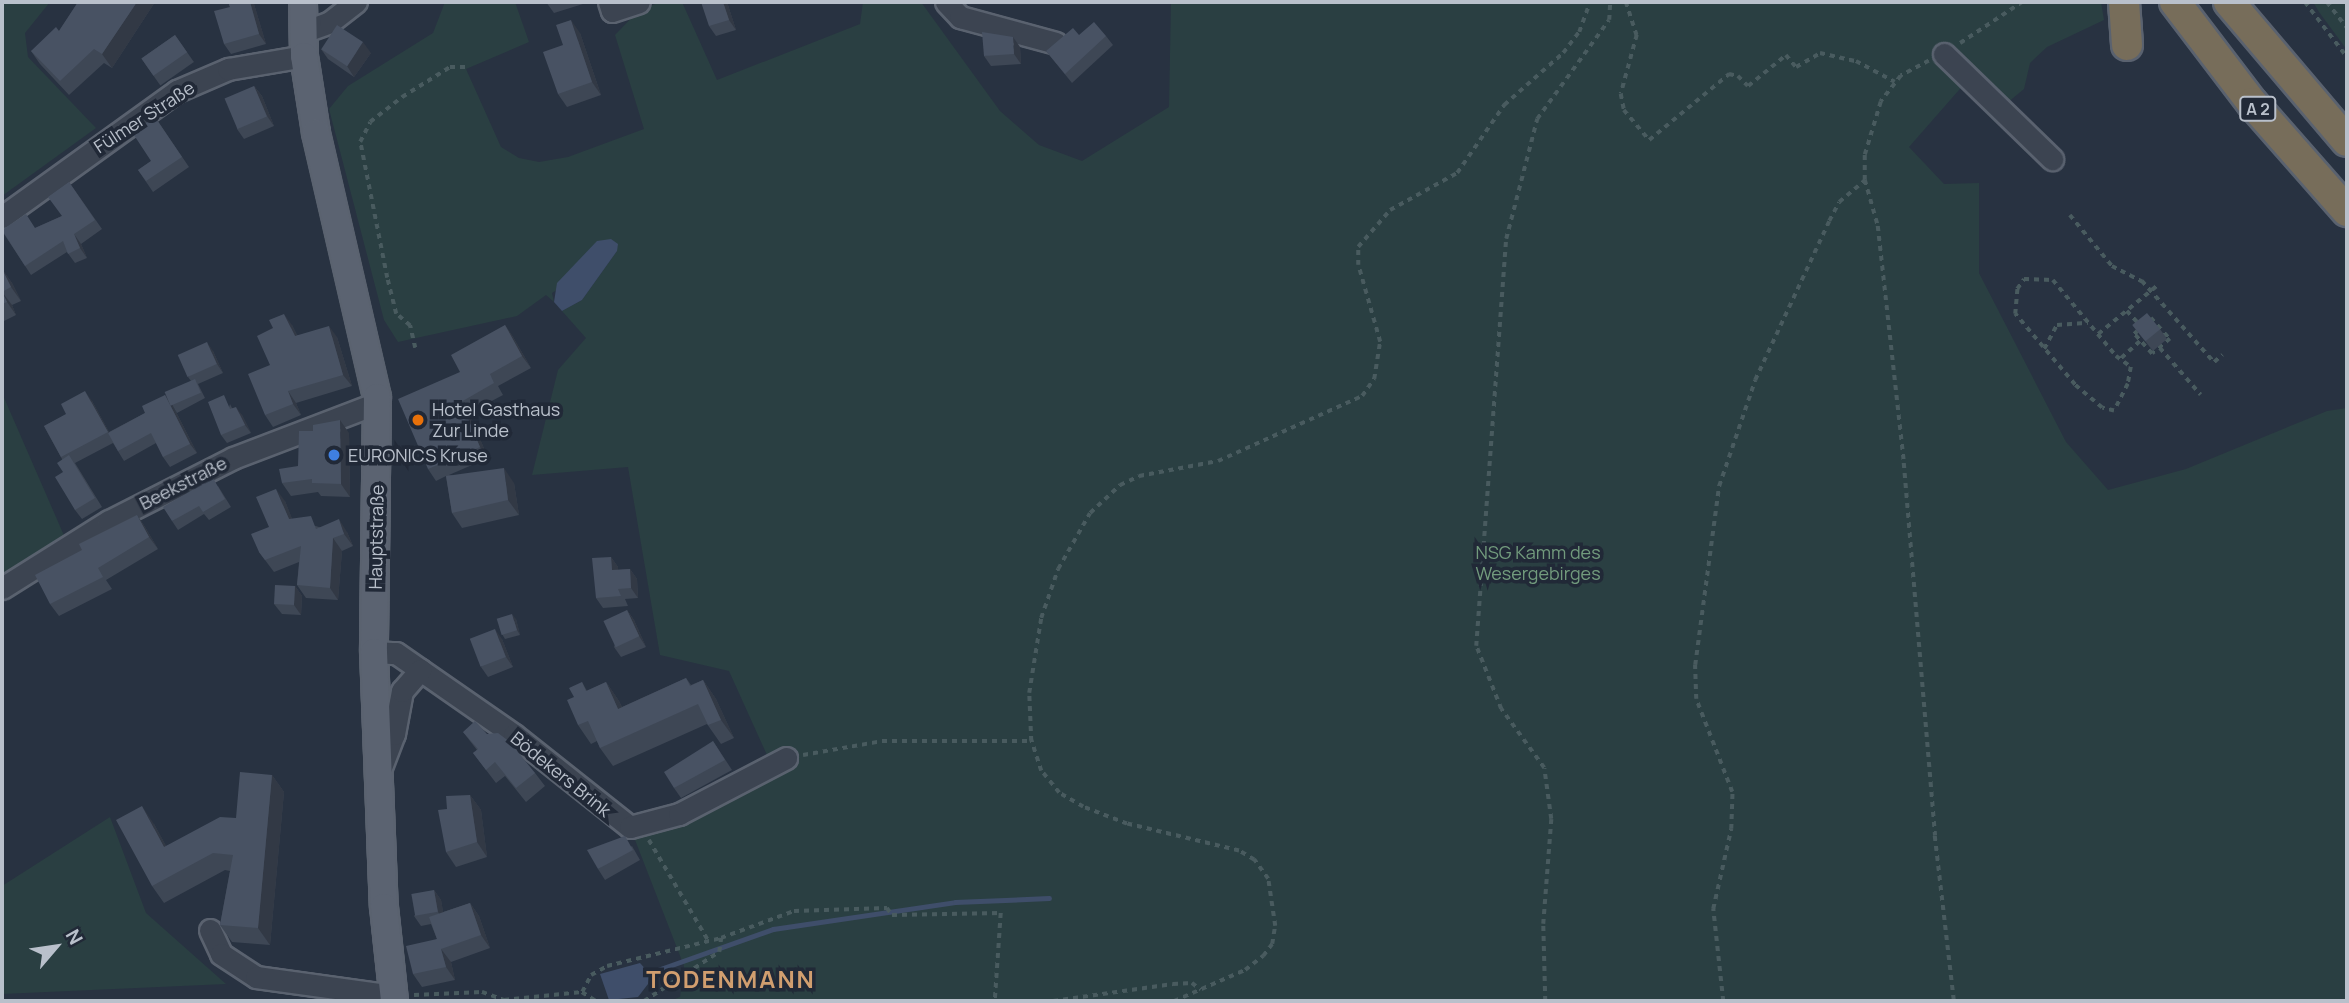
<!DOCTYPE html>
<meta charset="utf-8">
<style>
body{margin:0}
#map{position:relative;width:2349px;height:1003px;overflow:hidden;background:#283241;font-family:Manrope,sans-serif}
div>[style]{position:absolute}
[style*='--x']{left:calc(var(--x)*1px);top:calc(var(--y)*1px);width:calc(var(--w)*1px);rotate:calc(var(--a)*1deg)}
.green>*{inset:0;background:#2a3f42}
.water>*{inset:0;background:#3f4e6a}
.stream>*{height:5px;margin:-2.5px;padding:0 2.5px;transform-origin:2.5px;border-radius:2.5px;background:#3f4e6a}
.path>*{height:3.5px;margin-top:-1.75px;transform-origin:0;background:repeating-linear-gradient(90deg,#495b5f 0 5px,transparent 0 10px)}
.roads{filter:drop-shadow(2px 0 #5a626f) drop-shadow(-2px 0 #5a626f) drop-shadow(0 2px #5a626f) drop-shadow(0 -2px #5a626f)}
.minor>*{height:21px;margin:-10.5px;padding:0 10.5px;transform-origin:10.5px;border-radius:10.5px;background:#3c4451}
.major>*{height:26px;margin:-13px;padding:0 13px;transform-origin:13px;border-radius:13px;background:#5b6371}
.highway>*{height:30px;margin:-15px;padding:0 15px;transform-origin:15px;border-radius:15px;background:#776d5a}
.wall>*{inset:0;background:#3e4755;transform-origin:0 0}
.shaded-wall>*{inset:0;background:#323945}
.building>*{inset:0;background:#485263;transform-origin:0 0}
.dots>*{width:19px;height:19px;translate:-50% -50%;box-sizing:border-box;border:4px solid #212937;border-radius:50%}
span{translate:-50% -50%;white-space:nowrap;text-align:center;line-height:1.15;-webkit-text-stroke:7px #212937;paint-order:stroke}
.shield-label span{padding:2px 5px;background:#212937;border:2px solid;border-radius:5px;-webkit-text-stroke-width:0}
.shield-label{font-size:16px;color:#b9c0cb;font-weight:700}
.street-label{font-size:18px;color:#b9c0cb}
.poi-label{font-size:18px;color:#b9c0cb}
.left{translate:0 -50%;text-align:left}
.park-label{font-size:18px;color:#729b7d}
.district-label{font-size:24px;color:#d19e6f;font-weight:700;letter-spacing:2px}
.frame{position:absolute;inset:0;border:4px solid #b9c0cb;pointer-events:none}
.north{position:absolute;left:21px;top:912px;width:70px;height:70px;-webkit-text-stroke:5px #212937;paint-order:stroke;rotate:61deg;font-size:19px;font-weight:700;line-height:28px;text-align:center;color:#b9c0cb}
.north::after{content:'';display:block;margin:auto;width:24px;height:32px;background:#b9c0cb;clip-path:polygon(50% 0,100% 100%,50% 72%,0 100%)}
</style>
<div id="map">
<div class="green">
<div style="clip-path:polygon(2px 2px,50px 2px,25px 33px,28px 57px,96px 128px,2px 196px)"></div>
<div style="clip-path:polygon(445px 2px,515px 2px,529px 42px,466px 69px,501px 147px,519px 158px,539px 162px,568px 157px,644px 129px,615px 35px,639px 10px,661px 2px,682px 2px,717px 80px,860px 24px,863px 2px,921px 2px,1000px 111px,1039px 145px,1082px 161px,1169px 107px,1171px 2px,2101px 2px,2104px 20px,2047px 47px,2030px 63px,2024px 89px,2007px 103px,1973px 74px,1909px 147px,1944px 184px,1979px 183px,1979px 273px,2066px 442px,2108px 490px,2186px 469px,2327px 411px,2347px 408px,2347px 1001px,670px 1001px,680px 997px,684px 966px,630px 827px,771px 764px,729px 671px,660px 655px,628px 467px,532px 475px,558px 370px,586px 338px,562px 311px,582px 300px,617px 251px,552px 293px,554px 302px,546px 295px,517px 316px,398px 342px,384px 320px,329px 109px,348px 86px,433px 33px)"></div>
<div style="clip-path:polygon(2313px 2px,2347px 2px,2347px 50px,2319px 12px)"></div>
<div style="clip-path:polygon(2px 393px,66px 540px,2px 583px)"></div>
<div style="clip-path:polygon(110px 817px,146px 913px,226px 984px,2px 994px,2px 886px)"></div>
</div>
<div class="water">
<div style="clip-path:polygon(611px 239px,618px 244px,617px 251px,582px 300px,562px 311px,554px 302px,557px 283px,597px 241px)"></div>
<div style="clip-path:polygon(640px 963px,649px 973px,648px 984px,638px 997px,609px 1000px,600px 974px)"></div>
</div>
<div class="stream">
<div style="--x:649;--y:973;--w:132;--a:-19.5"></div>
<div style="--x:773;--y:929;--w:184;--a:-8.4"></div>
<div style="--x:955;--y:902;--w:94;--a:-2.4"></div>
</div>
<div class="path">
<div style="--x:1626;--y:2;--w:35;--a:72"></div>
<div style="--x:1637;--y:35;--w:61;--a:105.2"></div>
<div style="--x:1621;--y:94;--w:16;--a:79"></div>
<div style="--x:1624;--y:110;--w:39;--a:50"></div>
<div style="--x:1649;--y:140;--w:104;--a:-39.5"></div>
<div style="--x:1729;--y:74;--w:9;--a:13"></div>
<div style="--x:1738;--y:76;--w:14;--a:45"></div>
<div style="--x:1748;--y:86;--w:49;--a:-39.2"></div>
<div style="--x:1786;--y:55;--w:16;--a:50"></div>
<div style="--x:1796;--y:67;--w:28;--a:-30"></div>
<div style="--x:1820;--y:53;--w:37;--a:13"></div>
<div style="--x:1856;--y:61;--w:44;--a:28.3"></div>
<div style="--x:2305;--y:2;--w:69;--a:52.6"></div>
<div style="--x:2327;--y:2;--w:33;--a:52"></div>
<div style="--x:1960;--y:43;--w:74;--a:-33.5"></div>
<div style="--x:1929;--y:61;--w:32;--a:152"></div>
<div style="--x:1901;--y:76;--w:33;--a:128"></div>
<div style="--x:1881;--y:102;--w:55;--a:106.8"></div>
<div style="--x:1865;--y:155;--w:25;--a:90"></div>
<div style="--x:1865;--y:180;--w:48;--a:74.2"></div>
<div style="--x:1878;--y:226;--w:238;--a:83.7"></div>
<div style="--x:1904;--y:463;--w:374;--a:85.2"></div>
<div style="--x:1935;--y:836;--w:166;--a:83.4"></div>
<div style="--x:2070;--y:215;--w:66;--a:50.5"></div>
<div style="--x:2112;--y:266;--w:34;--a:27"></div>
<div style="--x:2142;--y:281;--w:108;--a:48.4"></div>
<div style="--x:2214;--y:362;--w:11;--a:-41"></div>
<div style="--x:2024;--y:279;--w:29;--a:2"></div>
<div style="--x:2053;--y:280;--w:99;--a:50.3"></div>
<div style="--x:2116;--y:356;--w:19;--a:36"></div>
<div style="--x:2131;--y:367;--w:17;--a:100"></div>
<div style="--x:2128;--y:384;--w:30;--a:117"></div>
<div style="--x:2114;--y:411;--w:12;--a:-166"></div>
<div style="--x:2102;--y:408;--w:35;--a:-140"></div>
<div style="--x:2075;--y:385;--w:93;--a:-130.2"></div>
<div style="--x:2015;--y:314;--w:25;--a:-85"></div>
<div style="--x:2017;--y:289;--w:12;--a:-55"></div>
<div style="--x:2127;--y:311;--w:19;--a:47"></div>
<div style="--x:2151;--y:318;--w:28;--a:48"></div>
<div style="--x:2170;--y:339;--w:23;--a:140"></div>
<div style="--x:2152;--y:354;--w:27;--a:-132"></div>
<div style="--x:2134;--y:334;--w:23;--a:-43"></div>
<div style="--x:2098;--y:334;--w:79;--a:-39.3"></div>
<div style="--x:415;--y:348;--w:23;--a:-103"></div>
<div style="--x:410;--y:326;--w:18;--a:-139"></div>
<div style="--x:396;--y:314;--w:37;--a:-104"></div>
<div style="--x:387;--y:278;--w:139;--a:-101.2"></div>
<div style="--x:360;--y:142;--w:22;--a:-63"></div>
<div style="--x:370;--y:122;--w:41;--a:-38"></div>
<div style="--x:402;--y:97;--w:57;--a:-32"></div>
<div style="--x:450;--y:67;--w:20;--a:0"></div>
<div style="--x:2160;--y:348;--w:62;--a:48.9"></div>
<div style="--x:2044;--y:349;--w:27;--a:-62"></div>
<div style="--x:2057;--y:325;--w:31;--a:-4"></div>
<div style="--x:2121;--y:358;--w:25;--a:-42"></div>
<div style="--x:803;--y:755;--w:80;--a:-10"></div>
<div style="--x:882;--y:741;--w:149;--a:0"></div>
<div style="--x:649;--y:840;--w:116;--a:59.5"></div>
<div style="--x:582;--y:992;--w:19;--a:-62"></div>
<div style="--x:591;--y:975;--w:18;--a:-29"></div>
<div style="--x:607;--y:966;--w:117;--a:-13.8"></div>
<div style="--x:721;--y:938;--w:78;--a:-20.3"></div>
<div style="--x:794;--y:911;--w:93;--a:-1.8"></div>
<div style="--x:887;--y:908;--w:9;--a:54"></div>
<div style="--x:892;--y:915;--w:109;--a:-1.1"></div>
<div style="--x:1001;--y:913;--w:88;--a:93.9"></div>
<div style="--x:414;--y:995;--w:68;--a:-2.5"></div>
<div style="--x:482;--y:992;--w:23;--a:20"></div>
<div style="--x:504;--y:1000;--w:78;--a:-5.9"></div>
<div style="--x:582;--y:992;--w:17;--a:33"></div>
<div style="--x:644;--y:1001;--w:90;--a:-33.2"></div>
<div style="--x:719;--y:952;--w:14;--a:-82"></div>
<div style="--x:1053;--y:1001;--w:121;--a:-8.1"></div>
<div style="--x:1173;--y:984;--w:19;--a:-3"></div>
<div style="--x:1192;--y:983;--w:11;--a:38"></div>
<div style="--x:1174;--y:1001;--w:77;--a:-23.6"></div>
<div style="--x:1245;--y:970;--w:23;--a:-38"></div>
<div style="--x:1263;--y:956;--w:15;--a:-53"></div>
<div style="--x:1272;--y:944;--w:18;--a:-81"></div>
<div style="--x:1275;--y:926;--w:48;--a:-98.5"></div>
<div style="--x:1268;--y:879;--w:24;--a:-126"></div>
<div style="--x:1254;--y:860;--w:17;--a:-149"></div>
<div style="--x:1239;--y:851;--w:115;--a:-166.4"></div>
<div style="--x:1127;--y:824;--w:47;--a:-158.9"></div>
<div style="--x:1083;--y:807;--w:28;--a:-150"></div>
<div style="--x:1059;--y:793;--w:28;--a:-129"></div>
<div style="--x:1041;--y:771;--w:32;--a:-108"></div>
<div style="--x:1031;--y:741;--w:48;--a:-92.4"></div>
<div style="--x:1029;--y:693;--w:76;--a:-80.9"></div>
<div style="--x:1041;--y:618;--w:52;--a:-70.9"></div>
<div style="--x:1058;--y:569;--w:64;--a:-60.3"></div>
<div style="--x:1090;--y:513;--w:41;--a:-43"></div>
<div style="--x:1120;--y:485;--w:21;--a:-25"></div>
<div style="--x:1139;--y:476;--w:80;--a:-10.8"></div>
<div style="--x:1218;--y:461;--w:158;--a:-24.3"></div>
<div style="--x:1362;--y:396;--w:21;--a:-55"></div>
<div style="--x:1374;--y:379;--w:37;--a:-81"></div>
<div style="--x:1380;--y:342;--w:80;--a:-105.9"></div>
<div style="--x:1358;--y:265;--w:18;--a:-90"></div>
<div style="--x:1358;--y:247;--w:49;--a:-49.1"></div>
<div style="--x:1390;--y:210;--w:77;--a:-28.9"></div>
<div style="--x:1457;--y:173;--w:83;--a:-55.3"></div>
<div style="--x:1504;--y:105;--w:79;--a:-41.4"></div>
<div style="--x:1563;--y:53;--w:26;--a:-53"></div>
<div style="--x:1579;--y:32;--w:32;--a:-70"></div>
<div style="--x:1545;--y:1001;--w:77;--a:-91.5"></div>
<div style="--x:1543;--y:924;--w:105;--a:-85.6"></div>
<div style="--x:1551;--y:819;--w:51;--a:-97.8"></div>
<div style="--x:1544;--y:768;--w:73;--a:-126.1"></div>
<div style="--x:1501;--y:709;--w:68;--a:-111.6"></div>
<div style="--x:1476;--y:646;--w:408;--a:-85.8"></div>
<div style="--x:1506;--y:239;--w:124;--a:-75.5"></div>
<div style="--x:1537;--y:119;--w:122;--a:-54"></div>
<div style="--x:1609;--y:20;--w:18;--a:-87"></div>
<div style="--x:1723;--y:1001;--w:93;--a:-96.2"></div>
<div style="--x:1713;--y:909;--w:82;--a:-77.3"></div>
<div style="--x:1731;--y:829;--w:37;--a:-88"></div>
<div style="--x:1732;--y:792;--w:100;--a:-111.2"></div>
<div style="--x:1696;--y:699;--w:34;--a:-92"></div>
<div style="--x:1695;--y:665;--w:181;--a:-82.4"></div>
<div style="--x:1719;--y:486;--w:112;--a:-71.2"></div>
<div style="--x:1755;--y:380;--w:175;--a:-65"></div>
<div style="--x:1829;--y:221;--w:21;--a:-62"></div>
<div style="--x:1839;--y:202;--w:34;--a:-40"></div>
</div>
<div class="roads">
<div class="minor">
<div style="--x:609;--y:2;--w:9;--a:72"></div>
<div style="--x:612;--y:11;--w:28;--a:-18"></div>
<div style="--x:946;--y:2;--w:21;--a:47"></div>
<div style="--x:960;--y:17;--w:99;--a:15.2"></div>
<div style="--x:303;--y:32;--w:29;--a:-20"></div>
<div style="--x:330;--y:22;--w:33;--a:-38"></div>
<div style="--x:1944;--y:54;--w:151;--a:44.2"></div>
<div style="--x:2;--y:217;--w:216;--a:-35.8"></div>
<div style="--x:177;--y:91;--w:56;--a:-23.3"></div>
<div style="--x:228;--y:69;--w:77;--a:-9.7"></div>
<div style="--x:2;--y:588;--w:126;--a:-32.1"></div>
<div style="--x:109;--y:521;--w:139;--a:-26.9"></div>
<div style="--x:233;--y:458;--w:154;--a:-20.9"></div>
<div style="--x:374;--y:652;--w:22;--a:3"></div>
<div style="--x:396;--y:653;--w:144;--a:34.8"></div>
<div style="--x:514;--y:735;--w:148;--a:38.4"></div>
<div style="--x:630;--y:827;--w:51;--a:-14.9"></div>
<div style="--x:679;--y:814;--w:121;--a:-27.6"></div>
<div style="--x:380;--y:770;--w:39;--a:-69"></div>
<div style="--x:394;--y:734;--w:44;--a:-79.5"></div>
<div style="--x:402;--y:691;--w:28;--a:-49"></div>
<div style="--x:210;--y:930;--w:26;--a:65"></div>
<div style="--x:221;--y:954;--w:42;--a:33.3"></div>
<div style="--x:256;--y:977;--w:138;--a:7.9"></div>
</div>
<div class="major">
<div style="--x:303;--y:2;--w:54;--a:88.9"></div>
<div style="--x:304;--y:56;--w:78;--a:81.1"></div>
<div style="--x:316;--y:133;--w:271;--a:77"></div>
<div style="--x:377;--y:397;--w:255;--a:90.7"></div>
<div style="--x:374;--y:652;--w:255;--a:87.8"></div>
<div style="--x:384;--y:907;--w:95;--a:83.9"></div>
</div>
<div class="highway">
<div style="--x:2124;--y:2;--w:43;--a:86"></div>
<div style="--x:2175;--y:2;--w:127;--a:52.7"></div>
<div style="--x:2252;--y:103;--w:144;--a:48.7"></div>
<div style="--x:2229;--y:2;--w:182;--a:49.7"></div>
</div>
</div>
<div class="wall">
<div style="clip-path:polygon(78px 2px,155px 2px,112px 68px,104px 63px,69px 95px,40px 64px,31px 51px,59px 31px)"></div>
<div style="clip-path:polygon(228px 2px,261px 2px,254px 4px,266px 44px,231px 54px,224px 44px,230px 7px)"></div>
<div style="clip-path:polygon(546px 2px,582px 2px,583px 4px,554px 13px)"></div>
<div style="clip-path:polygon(727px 2px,736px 30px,716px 36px,709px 26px)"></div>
<div style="clip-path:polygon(580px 33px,601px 95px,567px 107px,558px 94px)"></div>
<div style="left:175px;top:35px;width:33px;height:41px;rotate:55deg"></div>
<div style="clip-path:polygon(1079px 35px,1106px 36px,1113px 45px,1072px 83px,1046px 51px)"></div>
<div style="clip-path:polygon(1020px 47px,1021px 64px,991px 66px,984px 56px)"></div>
<div style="clip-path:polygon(321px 49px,371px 53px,354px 77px,328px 59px)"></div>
<div style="clip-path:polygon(254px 86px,262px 96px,274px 126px,244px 139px,237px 129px)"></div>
<div style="clip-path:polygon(155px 117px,189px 167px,153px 192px,138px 170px,151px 161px)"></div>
<div style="clip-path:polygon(69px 182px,102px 229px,81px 244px,87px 258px,75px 263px,67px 252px,31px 275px,2px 231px,35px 228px,62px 216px)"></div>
<div style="clip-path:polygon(2px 269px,12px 283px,21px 301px,12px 305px,16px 315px,2px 322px)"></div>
<div style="clip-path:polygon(292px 325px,297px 335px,337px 337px,352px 386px,296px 403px,301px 415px,273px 427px,265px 415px,270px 365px)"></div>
<div style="clip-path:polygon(505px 325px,513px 337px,531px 368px,498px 386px,503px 395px,469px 413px,488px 458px,449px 475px,514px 483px,519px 515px,462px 528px,452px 513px,446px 476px,436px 481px,428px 469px,460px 372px)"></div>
<div style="clip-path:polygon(2133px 326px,2160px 329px,2167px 339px,2153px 351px)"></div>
<div style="clip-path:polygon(213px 351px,223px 373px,198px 384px,205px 398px,177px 413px,174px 408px,197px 453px,170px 467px,163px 457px,156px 443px,124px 461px,113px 443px,75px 463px,102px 507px,82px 519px,75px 510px,63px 472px,62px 459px,44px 426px,92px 401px,109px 432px,145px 413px,165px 395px,171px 403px,191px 381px,188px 377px)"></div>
<div style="clip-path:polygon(230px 404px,232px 408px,242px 415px,251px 433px,227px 443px,221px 435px)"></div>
<div style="clip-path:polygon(349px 433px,350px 497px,321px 496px,318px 492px,291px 496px,282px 483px,298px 466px)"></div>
<div style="clip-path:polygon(218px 486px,231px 507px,209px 520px,204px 514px,178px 530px,172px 521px)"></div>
<div style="clip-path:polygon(285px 501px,292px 519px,319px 527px,347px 532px,353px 546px,342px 551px,338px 600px,306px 598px,297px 585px,299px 562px,274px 572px,259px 552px,269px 527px)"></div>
<div style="clip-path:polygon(137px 515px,145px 527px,158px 549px,106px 580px,112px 589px,59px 616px,50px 604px,82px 550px)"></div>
<div style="clip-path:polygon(611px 557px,618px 567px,618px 570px,630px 569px,637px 579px,638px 598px,625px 599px,628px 606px,603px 608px,596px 598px)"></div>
<div style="clip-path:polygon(295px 586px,302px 596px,301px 615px,282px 614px,274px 604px)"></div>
<div style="clip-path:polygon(627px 610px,634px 620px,646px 647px,621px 657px,614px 647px)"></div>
<div style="clip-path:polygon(516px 619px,520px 635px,505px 639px,502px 634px)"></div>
<div style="clip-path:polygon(502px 639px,513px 667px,488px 677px,481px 667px)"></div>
<div style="clip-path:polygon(686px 678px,691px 685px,703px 680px,716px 699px,734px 738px,721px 744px,707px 724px,613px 766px,600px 748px,597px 741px,591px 744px,578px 725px,574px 697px,582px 682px,587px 691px,606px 682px,619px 701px,622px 707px)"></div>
<div style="clip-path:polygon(463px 732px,487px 734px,535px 773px,545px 786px,526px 802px,505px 776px,496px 783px,473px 753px,477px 750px)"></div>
<div style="clip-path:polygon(713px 741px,732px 770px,681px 798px,674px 788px)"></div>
<div style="clip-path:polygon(272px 775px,284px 792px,270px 945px,232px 942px,220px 925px,230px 871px,225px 870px,164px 903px,152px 886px,154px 824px,166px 846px,236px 818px)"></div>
<div style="clip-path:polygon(470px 795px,481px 810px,487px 857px,456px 867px,446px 852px,447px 809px)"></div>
<div style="clip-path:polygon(632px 846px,640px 860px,605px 880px,598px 869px)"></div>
<div style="clip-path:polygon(434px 890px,441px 900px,443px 912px,470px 903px,479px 916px,490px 948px,451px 962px,455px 980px,422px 987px,413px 974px,437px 939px,431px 924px,421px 926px,414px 916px)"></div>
</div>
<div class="shaded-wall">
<div style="clip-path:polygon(137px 2px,155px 2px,112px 68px,102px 54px)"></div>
<div style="clip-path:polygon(250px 2px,253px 2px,254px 4px,266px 44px,259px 34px)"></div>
<div style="clip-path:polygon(723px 2px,727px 2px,736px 30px,729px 20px)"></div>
<div style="clip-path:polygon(571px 20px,580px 33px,601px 95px,592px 82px)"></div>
<div style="clip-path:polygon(1013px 37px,1020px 47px,1021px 64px,1014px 54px)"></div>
<div style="clip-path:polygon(363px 42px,371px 53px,354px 77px,347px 66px)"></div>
<div style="clip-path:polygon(254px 86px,262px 96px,274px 126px,267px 116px)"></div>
<div style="clip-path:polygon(74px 234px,81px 244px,87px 258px,80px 248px)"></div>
<div style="clip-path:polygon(2px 269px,12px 283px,21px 301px,11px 287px)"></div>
<div style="clip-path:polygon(2px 292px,12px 305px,16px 315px,7px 302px)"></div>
<div style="clip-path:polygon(284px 314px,292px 325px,303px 347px,295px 336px)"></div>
<div style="clip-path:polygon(505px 325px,513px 337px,531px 368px,522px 356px)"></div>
<div style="clip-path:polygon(329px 326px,337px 337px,352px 386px,343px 375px)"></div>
<div style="clip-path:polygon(207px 342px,213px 351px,223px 373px,217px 364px)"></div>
<div style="clip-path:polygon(85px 391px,92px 401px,115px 443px,108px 432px)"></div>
<div style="clip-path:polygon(288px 391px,296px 403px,301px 415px,293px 404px)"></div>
<div style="clip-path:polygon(165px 395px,172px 404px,197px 453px,190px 444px)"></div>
<div style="clip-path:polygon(461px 402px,469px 413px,488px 458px,480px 447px)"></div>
<div style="clip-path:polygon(236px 407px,242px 415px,251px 433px,245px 425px)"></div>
<div style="clip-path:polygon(340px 420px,349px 433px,350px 497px,341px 484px)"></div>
<div style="clip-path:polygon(504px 468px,514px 483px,519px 515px,508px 500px)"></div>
<div style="clip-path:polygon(276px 489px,285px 501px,297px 531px,289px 519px)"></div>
<div style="clip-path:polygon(137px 515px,145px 527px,158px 549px,149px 537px)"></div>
<div style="clip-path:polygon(339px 519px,347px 532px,353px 546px,344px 534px)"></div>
<div style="clip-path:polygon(333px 538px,342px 551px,338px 600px,330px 588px)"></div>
<div style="clip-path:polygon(611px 557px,618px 567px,619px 580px,612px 570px)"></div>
<div style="clip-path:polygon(630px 569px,637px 579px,638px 598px,631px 588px)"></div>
<div style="clip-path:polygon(295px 586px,302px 596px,301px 615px,294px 605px)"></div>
<div style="clip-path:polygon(627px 610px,634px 620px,646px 647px,639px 636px)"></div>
<div style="clip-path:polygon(512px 614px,516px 619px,520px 635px,517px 630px)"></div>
<div style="clip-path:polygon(495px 629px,502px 639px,513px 667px,506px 657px)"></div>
<div style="clip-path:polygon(703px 680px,716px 699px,734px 738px,721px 720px)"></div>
<div style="clip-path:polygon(606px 682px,619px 701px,631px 727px,618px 709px)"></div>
<div style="clip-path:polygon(272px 775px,284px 792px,270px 945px,258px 928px)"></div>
<div style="clip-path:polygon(470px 795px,481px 810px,487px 857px,477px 842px)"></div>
<div style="clip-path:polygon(142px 806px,154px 824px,176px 864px,164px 847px)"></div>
<div style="clip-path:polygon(434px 890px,441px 900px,445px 922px,438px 912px)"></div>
<div style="clip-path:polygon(470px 903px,479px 916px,490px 948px,481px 935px)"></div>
<div style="clip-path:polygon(441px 949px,451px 962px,455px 980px,446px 967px)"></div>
</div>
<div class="building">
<div style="clip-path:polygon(78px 2px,137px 2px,102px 54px,94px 49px,60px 81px,31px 51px,56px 27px,59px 31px)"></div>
<div style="clip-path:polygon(228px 2px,250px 2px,259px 34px,224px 44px,214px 11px,230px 7px)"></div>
<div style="clip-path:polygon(701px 2px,723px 2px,729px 20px,709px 26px)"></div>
<div style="clip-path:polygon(571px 20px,592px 82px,558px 94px,543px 52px,563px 45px,556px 25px)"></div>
<div style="clip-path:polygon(1094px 22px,1106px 36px,1065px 74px,1046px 51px,1073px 28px,1079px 35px)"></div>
<div style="left:337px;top:25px;width:31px;height:29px;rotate:33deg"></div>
<div style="clip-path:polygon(982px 32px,1013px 37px,1014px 54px,984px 56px)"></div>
<div style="left:175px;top:35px;width:21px;height:41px;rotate:55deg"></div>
<div style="left:254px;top:86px;width:33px;height:32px;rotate:67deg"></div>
<div style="clip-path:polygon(155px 117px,182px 157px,146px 181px,138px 170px,151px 161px,132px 132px)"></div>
<div style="clip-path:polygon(69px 182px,95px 220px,74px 234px,80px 248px,68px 254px,63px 241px,25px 266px,2px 230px,26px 214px,35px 228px,62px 216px,48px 197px)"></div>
<div style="clip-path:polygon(2px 269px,11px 287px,2px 292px,7px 302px,2px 304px)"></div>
<div style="left:2147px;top:313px;width:21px;height:19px;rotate:51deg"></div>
<div style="clip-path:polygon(284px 314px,295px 336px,329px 326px,343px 375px,288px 391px,293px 404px,265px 415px,248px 374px,270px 365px,257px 336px,273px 328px,269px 320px)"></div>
<div style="clip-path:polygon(505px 325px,522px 356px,490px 374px,494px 383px,461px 402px,480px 447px,428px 469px,398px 399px,460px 372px,451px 355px)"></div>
<div style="left:207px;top:342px;width:24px;height:32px;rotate:66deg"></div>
<div style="left:195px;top:379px;width:15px;height:33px;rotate:67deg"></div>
<div style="clip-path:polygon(85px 391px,108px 432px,61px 457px,44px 426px,66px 414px,61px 404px)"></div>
<div style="clip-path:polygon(165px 395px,190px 444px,163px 457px,151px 433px,118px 451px,108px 433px,145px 413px,142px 406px)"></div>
<div style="clip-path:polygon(224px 395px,230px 409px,236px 407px,245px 425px,221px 435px,208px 402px)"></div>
<div style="clip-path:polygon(340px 420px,341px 484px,312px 483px,312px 479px,282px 483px,279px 469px,298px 466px,299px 431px,313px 431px,313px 425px)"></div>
<div style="clip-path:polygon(69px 455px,95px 498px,75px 510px,55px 477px,63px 472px,57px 463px)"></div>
<div style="clip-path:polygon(504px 468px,508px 500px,452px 513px,446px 476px)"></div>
<div style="clip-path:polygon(213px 478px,225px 499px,203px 512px,199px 506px,172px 521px,163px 507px)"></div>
<div style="clip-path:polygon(276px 489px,289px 519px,311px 516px,316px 529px,339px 519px,344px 534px,333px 538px,330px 588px,297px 585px,301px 546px,265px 560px,259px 552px,251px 534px,269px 527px,256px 497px)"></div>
<div style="clip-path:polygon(137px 515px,149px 537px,98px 568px,103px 577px,50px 604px,35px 575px,82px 550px,79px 544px)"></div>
<div style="clip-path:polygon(611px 557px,612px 570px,630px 569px,631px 588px,618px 589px,621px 596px,596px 598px,592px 558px)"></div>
<div style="left:275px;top:585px;width:20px;height:19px;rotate:3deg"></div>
<div style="left:627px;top:610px;width:29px;height:26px;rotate:65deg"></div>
<div style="left:512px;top:614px;width:17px;height:16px;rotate:73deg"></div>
<div style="left:495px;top:629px;width:30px;height:27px;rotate:69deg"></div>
<div style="clip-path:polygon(686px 678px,690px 686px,703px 680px,721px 720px,708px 725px,698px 704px,600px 748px,588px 721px,578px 725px,567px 700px,574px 697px,569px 688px,582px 682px,586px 691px,606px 682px,618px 709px)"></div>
<div style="clip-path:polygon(475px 721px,487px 734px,498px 733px,510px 742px,535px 773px,516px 788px,495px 762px,486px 770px,473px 753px,478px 749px,463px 732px)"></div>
<div style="clip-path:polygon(713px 741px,725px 760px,674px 788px,664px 772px)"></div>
<div style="clip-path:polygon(240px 772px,272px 775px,258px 928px,220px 925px,233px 855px,213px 853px,152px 886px,116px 820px,142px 806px,164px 847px,220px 817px,236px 818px)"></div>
<div style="clip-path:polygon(470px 795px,477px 842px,446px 852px,438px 810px,447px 809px,446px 796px)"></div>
<div style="clip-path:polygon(625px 836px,633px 850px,598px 869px,587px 850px)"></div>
<div style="left:434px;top:890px;width:22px;height:23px;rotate:80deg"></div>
<div style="clip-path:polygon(470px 903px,481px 935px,441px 949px,446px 967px,413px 974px,406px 946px,437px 939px,429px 917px)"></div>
</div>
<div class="dots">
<div style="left:418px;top:420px;background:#e8710a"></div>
<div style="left:334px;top:455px;background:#3f7fe0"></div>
</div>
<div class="shield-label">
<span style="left:2258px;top:109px">A 2</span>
</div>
<div class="street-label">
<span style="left:144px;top:117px;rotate:-33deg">Fülmer Straße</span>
<span style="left:183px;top:483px;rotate:-27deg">Beekstraße</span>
<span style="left:376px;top:537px;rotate:-89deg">Hauptstraße</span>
<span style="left:561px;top:774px;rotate:39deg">Bödekers Brink</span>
</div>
<div class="poi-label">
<span class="left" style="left:432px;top:420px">Hotel Gasthaus<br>Zur Linde</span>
<span class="left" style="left:348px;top:455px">EURONICS Kruse</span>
</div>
<div class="park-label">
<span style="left:1538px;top:563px">NSG Kamm des<br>Wesergebirges</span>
</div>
<div class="district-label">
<span style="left:731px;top:979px">TODENMANN</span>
</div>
<div class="frame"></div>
<div class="north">N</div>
</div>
